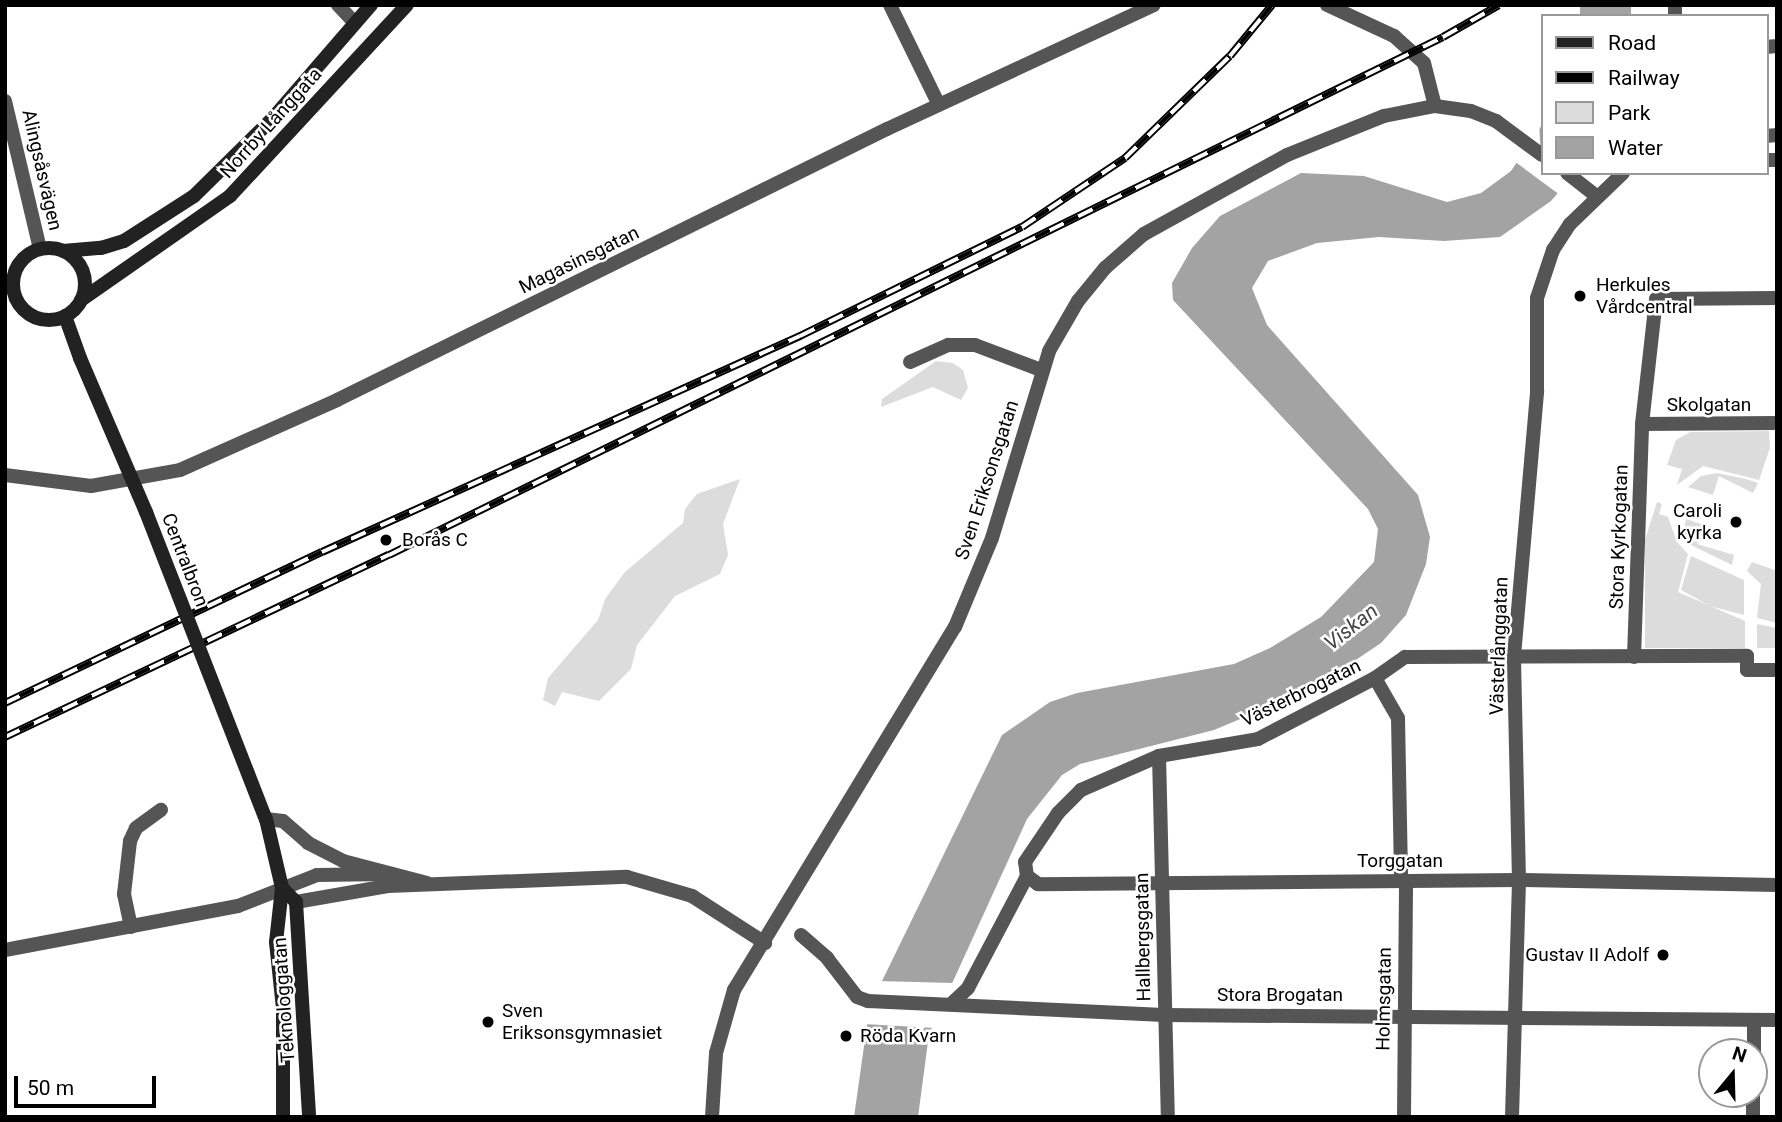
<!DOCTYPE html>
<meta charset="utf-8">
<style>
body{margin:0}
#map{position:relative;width:1782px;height:1122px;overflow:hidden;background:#fff;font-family:Roboto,sans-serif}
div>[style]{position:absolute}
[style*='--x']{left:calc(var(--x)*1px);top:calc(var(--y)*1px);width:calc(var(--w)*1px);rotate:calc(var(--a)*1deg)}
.green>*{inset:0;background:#dcdcdc}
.water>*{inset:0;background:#a3a3a3;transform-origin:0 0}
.pier>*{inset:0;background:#fff}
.pedestrian>*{height:14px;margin:-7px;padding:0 7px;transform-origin:7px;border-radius:7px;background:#555}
.minor>*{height:14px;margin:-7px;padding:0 7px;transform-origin:7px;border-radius:7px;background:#555}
.tertiary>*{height:14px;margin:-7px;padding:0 7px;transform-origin:7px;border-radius:7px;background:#555}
.secondary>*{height:14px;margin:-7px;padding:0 7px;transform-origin:7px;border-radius:7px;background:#222}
.secondary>.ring{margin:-7px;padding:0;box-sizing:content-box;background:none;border:14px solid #222;border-radius:50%}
.rail>*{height:8px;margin-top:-4px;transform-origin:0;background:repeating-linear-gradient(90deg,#fff 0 16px,#000 0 32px);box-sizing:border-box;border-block:2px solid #000}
.secondary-bridge>*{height:14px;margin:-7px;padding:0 7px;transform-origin:7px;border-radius:7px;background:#222}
.dots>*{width:19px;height:19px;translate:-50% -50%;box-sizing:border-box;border:4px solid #fff;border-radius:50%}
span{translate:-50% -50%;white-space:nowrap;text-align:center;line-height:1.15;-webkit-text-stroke:5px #fff;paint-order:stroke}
.street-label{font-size:19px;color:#000}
.poi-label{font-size:19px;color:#000}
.left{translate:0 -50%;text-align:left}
.right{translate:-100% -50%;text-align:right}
.water-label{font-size:21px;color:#444;font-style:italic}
.frame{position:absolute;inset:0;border:7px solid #000;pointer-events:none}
.legend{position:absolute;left:1541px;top:14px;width:228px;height:161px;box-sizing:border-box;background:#fff;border:2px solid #999;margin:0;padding:9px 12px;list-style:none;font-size:21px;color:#000}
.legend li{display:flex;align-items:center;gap:14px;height:35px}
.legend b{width:35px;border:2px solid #999}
.north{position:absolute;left:1698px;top:1038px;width:70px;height:70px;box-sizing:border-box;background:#fff;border:2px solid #999;border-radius:50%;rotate:19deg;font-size:19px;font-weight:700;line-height:28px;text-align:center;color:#000}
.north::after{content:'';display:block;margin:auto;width:24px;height:32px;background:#000;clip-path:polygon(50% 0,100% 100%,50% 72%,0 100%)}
.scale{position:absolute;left:14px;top:1076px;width:142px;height:32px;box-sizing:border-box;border:4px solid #000;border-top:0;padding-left:9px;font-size:21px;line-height:24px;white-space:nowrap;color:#000;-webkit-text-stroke:5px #fff;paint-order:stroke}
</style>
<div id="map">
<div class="green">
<div style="clip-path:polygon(936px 361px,953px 363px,963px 370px,968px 388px,961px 400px,933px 387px,881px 407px,882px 399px)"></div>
<div style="clip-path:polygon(1769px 431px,1770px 448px,1759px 480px,1703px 466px,1677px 485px,1682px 469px,1667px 465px,1676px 440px,1690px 432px)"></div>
<div style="clip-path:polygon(1717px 473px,1746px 479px,1758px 483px,1753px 493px,1719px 476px,1713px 495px,1688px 487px,1701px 476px)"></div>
<div style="clip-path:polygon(740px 479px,723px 524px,728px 555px,720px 574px,675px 596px,637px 645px,631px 669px,599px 701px,562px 692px,555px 706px,543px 700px,548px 678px,598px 620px,605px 599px,625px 572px,683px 523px,685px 509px,697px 494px)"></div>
<div style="clip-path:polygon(1657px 502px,1662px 504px,1659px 514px,1668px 517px,1677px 542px,1688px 554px,1678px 592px,1745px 621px,1745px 648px,1645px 648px,1645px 540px)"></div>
<div style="clip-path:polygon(1686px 519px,1703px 525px,1697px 544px,1734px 555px,1732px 565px,1691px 545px,1683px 533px)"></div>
<div style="clip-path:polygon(1691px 556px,1744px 580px,1744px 615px,1710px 606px,1681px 590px)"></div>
<div style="clip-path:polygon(1752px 562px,1777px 571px,1777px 623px,1757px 618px,1761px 584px,1747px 571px)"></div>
<div style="clip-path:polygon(1757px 624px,1777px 628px,1777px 648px,1757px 648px)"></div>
</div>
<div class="water">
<div style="left:1580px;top:5px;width:51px;height:12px"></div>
<div style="clip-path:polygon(1542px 125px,1542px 173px,1575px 173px,1551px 201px,1500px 237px,1444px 241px,1379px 237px,1317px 243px,1268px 261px,1252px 288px,1267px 325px,1418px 495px,1430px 537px,1426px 564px,1406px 615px,1381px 643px,1314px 688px,1214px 730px,1080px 764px,1062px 775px,1027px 819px,929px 1034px,918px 1117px,854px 1117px,867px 1025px,882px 981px,1002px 735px,1050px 702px,1077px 693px,1234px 664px,1270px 648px,1321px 617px,1374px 562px,1378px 529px,1368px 509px,1173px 300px,1172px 283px,1192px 248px,1220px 216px,1301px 173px,1364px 176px,1447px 202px,1481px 193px,1511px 171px)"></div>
</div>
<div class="pier">
<div style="clip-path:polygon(1539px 123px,1542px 173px,1578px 173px,1560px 195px,1514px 161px)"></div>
<div style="clip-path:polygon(878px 981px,953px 983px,935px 1028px,864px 1024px)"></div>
</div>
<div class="pedestrian">
<div style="--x:1519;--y:880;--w:258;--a:1.1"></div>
<div style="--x:801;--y:935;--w:35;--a:41"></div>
<div style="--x:827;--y:958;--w:49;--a:52.4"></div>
<div style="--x:857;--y:997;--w:12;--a:20"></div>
<div style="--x:868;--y:1001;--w:296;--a:2.7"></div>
<div style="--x:1164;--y:1015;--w:613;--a:0.47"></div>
<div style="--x:951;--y:1004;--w:23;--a:-43"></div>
<div style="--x:968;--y:988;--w:127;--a:-62.2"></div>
<div style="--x:1754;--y:1052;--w:32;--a:-90"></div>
<div style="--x:1404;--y:1117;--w:236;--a:-89.5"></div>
<div style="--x:1753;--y:1117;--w:23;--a:-90"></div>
</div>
<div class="minor">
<div style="--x:338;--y:5;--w:23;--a:47"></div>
<div style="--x:890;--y:5;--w:111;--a:63.9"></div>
<div style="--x:1675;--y:16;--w:11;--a:-90"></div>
<div style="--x:1766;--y:47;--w:11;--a:-5"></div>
<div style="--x:1766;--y:136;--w:11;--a:-5"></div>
<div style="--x:1766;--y:160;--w:11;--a:0"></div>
<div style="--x:910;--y:362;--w:42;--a:-24.1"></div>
<div style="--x:948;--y:345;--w:27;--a:0"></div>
<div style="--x:975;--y:345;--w:71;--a:20.7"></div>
<div style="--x:1642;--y:424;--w:135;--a:-0.4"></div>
<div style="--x:1634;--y:657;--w:233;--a:-88"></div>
<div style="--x:1642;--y:424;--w:126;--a:-83.6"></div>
<div style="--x:1656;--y:299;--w:121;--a:-0.5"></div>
<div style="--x:1375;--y:678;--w:46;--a:60.1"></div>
<div style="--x:1398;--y:718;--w:163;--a:88.9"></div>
<div style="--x:1159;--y:756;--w:361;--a:88.6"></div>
<div style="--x:266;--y:819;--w:17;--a:7"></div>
<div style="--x:283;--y:821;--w:33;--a:41"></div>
<div style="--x:308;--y:843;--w:39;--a:27"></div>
<div style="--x:343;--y:861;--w:87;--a:14.7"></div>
<div style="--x:1519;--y:880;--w:481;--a:179.5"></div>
<div style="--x:1038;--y:884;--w:14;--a:-144"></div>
<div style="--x:1027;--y:876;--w:14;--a:-98"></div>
<div style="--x:1025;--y:862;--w:59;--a:-56"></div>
<div style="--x:1058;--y:813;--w:33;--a:-45"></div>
<div style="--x:1081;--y:790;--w:85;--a:-23.6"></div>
<div style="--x:1159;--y:756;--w:100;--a:-9.7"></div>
<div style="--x:1258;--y:739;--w:132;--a:-27.5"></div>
<div style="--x:1375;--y:678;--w:37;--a:-35"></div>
<div style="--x:1405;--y:657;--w:342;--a:-0.2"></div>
<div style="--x:1747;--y:656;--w:14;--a:90"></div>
<div style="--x:1747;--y:670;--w:30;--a:0"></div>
<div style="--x:296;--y:902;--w:93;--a:-9.9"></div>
<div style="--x:388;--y:886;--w:239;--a:-2.2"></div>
<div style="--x:627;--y:877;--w:68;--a:16.3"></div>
<div style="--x:692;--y:896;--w:87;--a:32.8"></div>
<div style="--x:131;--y:927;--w:34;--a:-102"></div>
<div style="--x:124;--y:894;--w:53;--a:-83.5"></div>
<div style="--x:130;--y:841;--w:14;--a:-65"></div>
<div style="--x:136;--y:828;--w:31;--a:-36"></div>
<div style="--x:5;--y:950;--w:237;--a:-10.7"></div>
<div style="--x:238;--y:906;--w:85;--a:-21.4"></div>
<div style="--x:317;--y:875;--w:73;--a:-0.8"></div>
<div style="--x:1512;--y:1117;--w:237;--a:-88.3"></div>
<div style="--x:1519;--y:880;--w:224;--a:-91.3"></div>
<div style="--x:1514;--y:656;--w:266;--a:-85"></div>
<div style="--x:1537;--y:391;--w:93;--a:-90"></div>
<div style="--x:1537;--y:298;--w:51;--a:-71.6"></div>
<div style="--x:1553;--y:250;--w:31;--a:-57"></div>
<div style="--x:1570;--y:224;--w:74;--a:-43.9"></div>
</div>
<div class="tertiary">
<div style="--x:1327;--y:5;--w:74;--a:24.8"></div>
<div style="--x:1394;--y:36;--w:40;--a:42"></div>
<div style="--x:1424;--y:63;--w:44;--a:75.7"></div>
<div style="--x:5;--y:101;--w:152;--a:76.7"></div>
<div style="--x:1567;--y:173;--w:36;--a:38"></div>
<div style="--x:5;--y:475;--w:87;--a:7.3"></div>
<div style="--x:91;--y:486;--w:90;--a:-10.2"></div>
<div style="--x:180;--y:470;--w:172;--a:-24"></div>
<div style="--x:337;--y:400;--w:613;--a:-26.23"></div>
<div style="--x:887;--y:129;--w:294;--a:-24.9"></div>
<div style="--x:712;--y:1117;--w:64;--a:-86.4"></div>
<div style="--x:716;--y:1053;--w:66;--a:-74.1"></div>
<div style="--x:734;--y:990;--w:425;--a:-58.7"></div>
<div style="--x:955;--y:627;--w:96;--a:-67.4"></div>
<div style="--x:992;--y:538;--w:195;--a:-73"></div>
<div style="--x:1049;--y:351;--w:58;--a:-59.9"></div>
<div style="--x:1078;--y:301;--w:43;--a:-50.7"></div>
<div style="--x:1105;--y:268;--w:52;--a:-41.1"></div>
<div style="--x:1144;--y:234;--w:163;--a:-28.9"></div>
<div style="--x:1287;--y:155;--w:105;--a:-21.9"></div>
<div style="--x:1384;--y:116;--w:52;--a:-11.1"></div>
<div style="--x:1435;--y:106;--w:36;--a:8"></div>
<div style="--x:1471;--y:111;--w:27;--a:22"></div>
<div style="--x:1496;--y:121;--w:57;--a:36.5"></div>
</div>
<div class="secondary">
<div class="ring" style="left:13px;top:248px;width:58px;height:58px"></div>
<div style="--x:63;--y:251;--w:38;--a:-5"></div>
<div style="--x:101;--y:248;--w:24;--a:-17"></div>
<div style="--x:124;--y:241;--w:83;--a:-32.7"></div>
<div style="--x:194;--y:196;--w:111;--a:-44.6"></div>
<div style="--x:273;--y:118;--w:150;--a:-49.1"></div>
<div style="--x:81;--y:300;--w:182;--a:-34.9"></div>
<div style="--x:230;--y:196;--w:260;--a:-47.2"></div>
<div style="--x:65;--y:316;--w:45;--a:70.3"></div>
<div style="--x:266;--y:819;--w:71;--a:76.9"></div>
<div style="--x:282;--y:888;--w:54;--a:96.3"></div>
<div style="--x:276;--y:942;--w:67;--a:84"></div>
<div style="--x:283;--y:1009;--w:108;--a:90"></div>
<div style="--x:282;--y:888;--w:20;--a:45"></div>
<div style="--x:296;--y:902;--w:215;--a:86.5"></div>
</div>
<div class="rail">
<div style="--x:5;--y:703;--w:351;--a:-25.5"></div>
<div style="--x:322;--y:552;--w:525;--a:-24.32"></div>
<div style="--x:800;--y:336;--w:247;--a:-26.2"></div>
<div style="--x:1022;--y:227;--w:124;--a:-33.8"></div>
<div style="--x:1125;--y:158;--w:146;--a:-44.2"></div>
<div style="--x:1230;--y:56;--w:66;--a:-50.5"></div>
<div style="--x:5;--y:737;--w:425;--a:-25.4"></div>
<div style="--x:389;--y:555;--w:1174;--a:-26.17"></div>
<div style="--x:1443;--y:37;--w:64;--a:-29.7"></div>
</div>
<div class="secondary-bridge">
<div style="--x:80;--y:358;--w:168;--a:66.8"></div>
<div style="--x:146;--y:512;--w:330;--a:68.7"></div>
</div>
<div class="dots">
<div style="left:1580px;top:296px;background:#000"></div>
<div style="left:1736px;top:522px;background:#000"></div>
<div style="left:386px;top:540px;background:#000"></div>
<div style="left:1663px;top:955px;background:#000"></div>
<div style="left:488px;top:1022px;background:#000"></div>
<div style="left:846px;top:1036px;background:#000"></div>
</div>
<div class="street-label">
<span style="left:271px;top:123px;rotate:-48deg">Norrby Långgata</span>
<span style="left:42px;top:170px;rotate:77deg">Alingsåsvägen</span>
<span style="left:579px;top:260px;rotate:-26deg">Magasinsgatan</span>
<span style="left:1709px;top:405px">Skolgatan</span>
<span style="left:987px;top:480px;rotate:-72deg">Sven Eriksonsgatan</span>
<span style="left:1619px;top:537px;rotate:-88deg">Stora Kyrkogatan</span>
<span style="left:185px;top:560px;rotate:69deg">Centralbron</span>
<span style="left:1499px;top:646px;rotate:-88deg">Västerlånggatan</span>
<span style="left:1301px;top:693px;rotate:-26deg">Västerbrogatan</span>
<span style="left:1400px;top:861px">Torggatan</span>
<span style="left:1143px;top:937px;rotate:-91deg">Hallbergsgatan</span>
<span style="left:1280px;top:995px">Stora Brogatan</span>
<span style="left:1384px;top:999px;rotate:-89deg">Holmsgatan</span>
<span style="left:284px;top:1000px;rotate:-94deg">Teknologgatan</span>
</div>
<div class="poi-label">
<span class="left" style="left:1596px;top:296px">Herkules<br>Vårdcentral</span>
<span class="right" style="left:1722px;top:522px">Caroli<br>kyrka</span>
<span class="left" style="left:402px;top:540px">Borås C</span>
<span class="right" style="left:1649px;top:955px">Gustav II Adolf</span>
<span class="left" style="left:502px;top:1022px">Sven<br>Eriksonsgymnasiet</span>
<span class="left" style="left:860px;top:1036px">Röda Kvarn</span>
</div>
<div class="water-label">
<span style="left:1351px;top:627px;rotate:-38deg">Viskan</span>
</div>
<div class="frame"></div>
<ul class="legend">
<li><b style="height:9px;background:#222"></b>Road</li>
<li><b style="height:9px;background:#000"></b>Railway</li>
<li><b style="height:19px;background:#dcdcdc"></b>Park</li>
<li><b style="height:19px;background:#a3a3a3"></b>Water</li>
</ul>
<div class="north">N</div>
<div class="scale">50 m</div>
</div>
